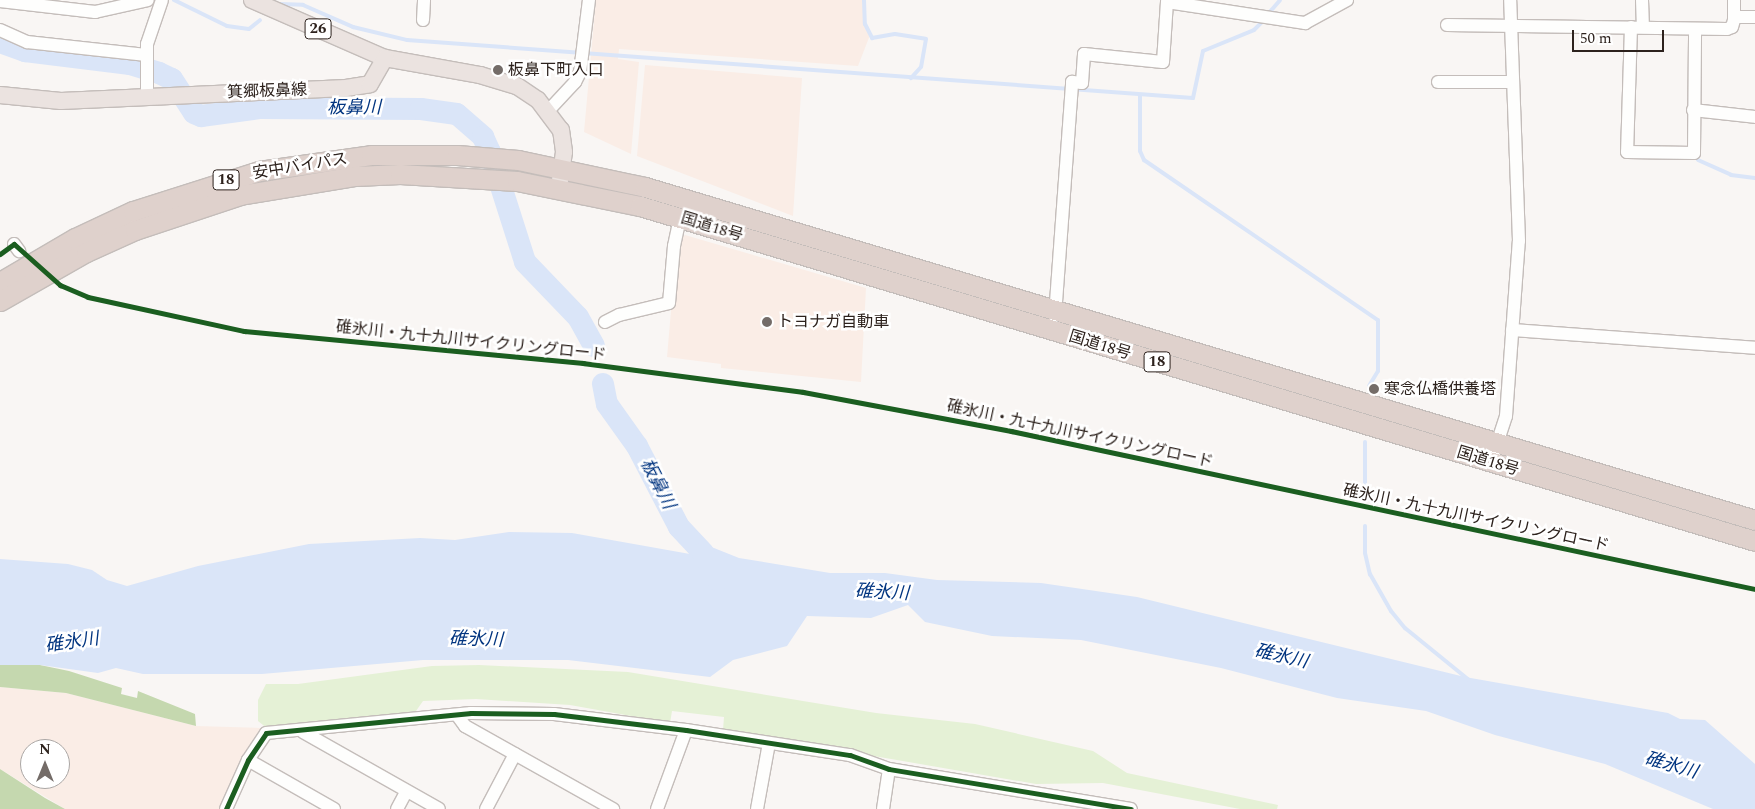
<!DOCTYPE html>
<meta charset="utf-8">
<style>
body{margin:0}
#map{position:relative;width:1755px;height:809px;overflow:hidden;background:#f9f6f4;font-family:Spectral,"Noto Sans JP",serif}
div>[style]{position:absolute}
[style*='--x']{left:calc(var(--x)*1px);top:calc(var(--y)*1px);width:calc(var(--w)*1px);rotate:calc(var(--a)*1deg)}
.built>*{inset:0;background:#faede6}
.green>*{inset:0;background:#e5f1d6}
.forest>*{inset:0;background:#c5d8af}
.water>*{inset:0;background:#dae5f8}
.stream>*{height:4px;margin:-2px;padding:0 2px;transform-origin:2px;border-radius:2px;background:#dae5f8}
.river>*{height:22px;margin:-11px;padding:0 11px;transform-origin:11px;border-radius:11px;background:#dae5f8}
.roads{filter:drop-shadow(1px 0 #c4bdba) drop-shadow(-1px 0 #c4bdba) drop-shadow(0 1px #c4bdba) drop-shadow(0 -1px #c4bdba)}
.minor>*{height:12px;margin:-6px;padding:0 6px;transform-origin:6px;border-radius:6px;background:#fefefd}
.major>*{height:16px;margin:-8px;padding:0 8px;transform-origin:8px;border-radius:8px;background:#ebe3e0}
.highway>*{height:19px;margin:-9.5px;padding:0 9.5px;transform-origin:9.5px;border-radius:9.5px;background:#dfd1cc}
.cycleway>*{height:5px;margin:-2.5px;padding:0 2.5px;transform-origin:2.5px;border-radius:2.5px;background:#1b5e20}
.dots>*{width:14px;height:14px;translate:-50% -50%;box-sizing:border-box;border:2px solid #fff;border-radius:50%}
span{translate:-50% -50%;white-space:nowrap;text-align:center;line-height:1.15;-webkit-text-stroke:5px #fff;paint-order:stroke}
.shield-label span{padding:1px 4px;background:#fff;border:1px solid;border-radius:4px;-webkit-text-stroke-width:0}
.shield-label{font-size:15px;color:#2d221d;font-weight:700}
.poi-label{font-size:16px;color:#2d221d}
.left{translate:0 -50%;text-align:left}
.street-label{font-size:16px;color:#2d221d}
.water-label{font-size:18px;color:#023580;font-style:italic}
.north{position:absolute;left:20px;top:739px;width:50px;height:50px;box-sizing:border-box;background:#fff;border:1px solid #aba7a5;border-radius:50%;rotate:0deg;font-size:14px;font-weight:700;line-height:20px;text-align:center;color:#2d221d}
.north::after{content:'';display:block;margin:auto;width:18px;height:22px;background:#746c68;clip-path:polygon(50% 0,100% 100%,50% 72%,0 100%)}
.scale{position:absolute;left:1572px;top:30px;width:92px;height:22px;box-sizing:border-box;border:2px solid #2d221d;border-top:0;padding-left:6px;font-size:15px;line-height:18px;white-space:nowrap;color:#2d221d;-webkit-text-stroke:4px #fff;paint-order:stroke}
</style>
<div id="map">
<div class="built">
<div style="clip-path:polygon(596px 0,863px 0,864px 25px,870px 35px,858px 66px,619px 49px,618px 59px,639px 62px,631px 154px,584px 132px)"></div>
<div style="clip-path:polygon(645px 65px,802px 78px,793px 216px,637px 156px)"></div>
<div style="clip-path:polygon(685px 235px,866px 288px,861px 382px,721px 368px,721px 364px,667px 357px,677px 242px)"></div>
<div style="clip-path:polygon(evenodd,0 687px,66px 693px,196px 726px,261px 728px,222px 809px,65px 809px,0 769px,0 687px,30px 749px,60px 749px,60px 779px,30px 779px,30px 749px)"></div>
</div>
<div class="green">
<div style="clip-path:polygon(479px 665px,628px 672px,876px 713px,975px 724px,1093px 751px,1127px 773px,1278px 805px,1277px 809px,1240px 809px,1103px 783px,1036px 784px,723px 730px,724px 717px,672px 711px,670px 723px,570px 705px,476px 699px,423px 701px,416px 711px,330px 724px,268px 729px,258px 721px,258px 700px,266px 684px,298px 684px,432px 666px)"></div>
</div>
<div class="forest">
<div style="clip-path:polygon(0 665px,40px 665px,69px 671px,122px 688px,121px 694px,137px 698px,138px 691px,195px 714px,196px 726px,66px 693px,0 687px)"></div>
<div style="clip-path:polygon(0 769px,45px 798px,65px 809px,0 809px)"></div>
</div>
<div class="water">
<div style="clip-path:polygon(509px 532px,572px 533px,690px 554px,703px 553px,709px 546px,739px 558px,830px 573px,885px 573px,937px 580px,1041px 583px,1137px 597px,1465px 677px,1668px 713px,1680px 719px,1705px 720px,1755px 764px,1755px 809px,1713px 809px,1605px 764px,1495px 735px,1426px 711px,1337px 698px,1221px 668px,1081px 640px,992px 636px,925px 622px,908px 605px,871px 618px,807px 616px,787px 646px,733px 660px,710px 677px,568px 660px,423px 660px,262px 674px,143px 674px,116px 668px,98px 673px,40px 665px,0 665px,0 559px,68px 564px,92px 570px,107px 580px,127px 586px,198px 566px,309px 544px,420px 538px,455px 540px)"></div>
</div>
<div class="stream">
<div style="--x:174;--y:0;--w:59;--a:26.1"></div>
<div style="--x:227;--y:26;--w:22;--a:8"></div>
<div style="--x:249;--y:29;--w:14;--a:-39"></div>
<div style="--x:864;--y:0;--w:24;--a:88"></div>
<div style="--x:865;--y:24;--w:16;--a:63"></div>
<div style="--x:872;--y:38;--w:23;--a:-10"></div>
<div style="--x:895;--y:34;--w:31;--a:9"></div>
<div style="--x:926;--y:39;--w:28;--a:100"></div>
<div style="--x:921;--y:67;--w:15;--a:132"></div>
<div style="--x:280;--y:4;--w:23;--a:2"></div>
<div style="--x:303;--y:5;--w:55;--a:23.7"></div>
<div style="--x:353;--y:27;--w:56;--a:13.5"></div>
<div style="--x:407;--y:40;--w:788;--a:4.22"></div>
<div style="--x:1193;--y:98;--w:48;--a:-78"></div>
<div style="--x:1203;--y:51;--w:55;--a:-22.4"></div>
<div style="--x:1254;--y:30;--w:14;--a:-45"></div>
<div style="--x:1268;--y:14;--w:18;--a:-49"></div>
<div style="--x:1140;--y:95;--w:56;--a:90"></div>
<div style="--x:1140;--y:151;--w:10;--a:66"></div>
<div style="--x:1144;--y:160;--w:283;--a:34.4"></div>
<div style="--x:1378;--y:320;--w:51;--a:90"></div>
<div style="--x:1378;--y:371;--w:17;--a:121"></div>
<div style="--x:1698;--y:160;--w:36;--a:24"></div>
<div style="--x:1731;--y:175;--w:24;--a:7"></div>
<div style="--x:1365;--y:442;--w:48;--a:90"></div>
<div style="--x:1365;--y:526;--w:27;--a:90"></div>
<div style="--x:1365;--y:553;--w:22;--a:77"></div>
<div style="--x:1370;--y:574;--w:43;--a:60.4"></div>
<div style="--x:1391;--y:611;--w:22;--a:51"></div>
<div style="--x:1405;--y:628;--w:82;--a:39.1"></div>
</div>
<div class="river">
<div style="--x:0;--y:42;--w:27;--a:20"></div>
<div style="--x:25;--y:51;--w:106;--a:7.1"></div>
<div style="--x:130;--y:64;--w:30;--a:17"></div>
<div style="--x:159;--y:73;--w:14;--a:25"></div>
<div style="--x:172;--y:79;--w:40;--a:57.1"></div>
<div style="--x:194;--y:113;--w:8;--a:23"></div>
<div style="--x:201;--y:116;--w:60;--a:-7.7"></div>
<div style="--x:260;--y:108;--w:161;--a:0.4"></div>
<div style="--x:421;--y:109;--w:36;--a:8"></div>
<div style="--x:457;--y:114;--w:35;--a:41"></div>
<div style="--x:483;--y:137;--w:17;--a:65"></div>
<div style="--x:490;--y:152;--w:115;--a:72.3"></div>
<div style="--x:525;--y:262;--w:76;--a:46.1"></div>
<div style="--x:578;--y:317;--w:33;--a:61"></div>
<div style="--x:603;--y:384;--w:20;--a:79"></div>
<div style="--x:607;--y:404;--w:52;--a:54.5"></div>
<div style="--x:637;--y:446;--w:91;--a:62.6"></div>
<div style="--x:679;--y:527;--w:35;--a:47"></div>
<div style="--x:703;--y:553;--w:31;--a:61"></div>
</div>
<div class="roads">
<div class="minor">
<div style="--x:1642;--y:0;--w:27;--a:88"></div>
<div style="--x:0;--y:1;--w:96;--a:6.6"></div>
<div style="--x:95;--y:12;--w:54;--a:-12.8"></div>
<div style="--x:1734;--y:17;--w:21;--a:0"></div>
<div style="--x:423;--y:20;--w:20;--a:-87"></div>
<div style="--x:1447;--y:25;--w:280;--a:0.8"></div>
<div style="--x:1727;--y:29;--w:5;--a:-22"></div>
<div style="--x:1732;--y:27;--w:7;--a:-74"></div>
<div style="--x:1734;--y:20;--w:20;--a:-90"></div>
<div style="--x:1631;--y:27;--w:125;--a:91.8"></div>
<div style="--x:1627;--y:152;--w:67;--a:0.9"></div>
<div style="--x:1694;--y:153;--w:124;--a:-89.5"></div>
<div style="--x:0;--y:30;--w:30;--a:24"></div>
<div style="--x:27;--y:42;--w:120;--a:6.2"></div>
<div style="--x:1438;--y:82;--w:73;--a:0"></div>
<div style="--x:147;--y:97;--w:53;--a:-90"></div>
<div style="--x:147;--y:44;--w:46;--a:-71.2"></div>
<div style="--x:1693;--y:110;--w:62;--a:6.4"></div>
<div style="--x:548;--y:111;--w:40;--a:-47"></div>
<div style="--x:575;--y:82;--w:11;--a:-63"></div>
<div style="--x:580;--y:72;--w:73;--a:-82.9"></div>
<div style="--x:14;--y:244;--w:9;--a:54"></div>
<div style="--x:1055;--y:316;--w:235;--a:-85.8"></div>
<div style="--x:1072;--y:82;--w:10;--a:6"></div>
<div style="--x:1082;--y:83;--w:29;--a:-86"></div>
<div style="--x:1084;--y:54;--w:79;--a:5.8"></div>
<div style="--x:1163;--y:62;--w:60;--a:-86.2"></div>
<div style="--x:1167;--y:2;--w:140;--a:8.7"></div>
<div style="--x:1305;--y:23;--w:48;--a:-28.7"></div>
<div style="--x:605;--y:322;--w:16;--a:-27"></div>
<div style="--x:619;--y:315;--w:51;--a:-13.5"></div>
<div style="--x:669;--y:303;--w:57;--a:-85"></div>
<div style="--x:674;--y:246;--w:30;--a:-78"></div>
<div style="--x:1512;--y:330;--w:244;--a:4.2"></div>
<div style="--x:1491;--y:462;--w:48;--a:-71.9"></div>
<div style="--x:1506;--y:416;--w:175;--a:-85.8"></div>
<div style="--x:1519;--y:241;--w:241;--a:-92.1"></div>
<div style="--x:457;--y:715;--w:14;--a:54"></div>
<div style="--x:465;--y:726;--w:170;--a:29.3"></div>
<div style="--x:303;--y:732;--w:156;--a:29.5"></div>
<div style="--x:248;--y:760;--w:99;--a:29.7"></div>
<div style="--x:226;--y:809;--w:54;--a:-65.8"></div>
<div style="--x:248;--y:760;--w:32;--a:-56"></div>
<div style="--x:266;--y:733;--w:206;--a:-5.6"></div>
<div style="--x:471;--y:713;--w:83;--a:0.7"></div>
<div style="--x:554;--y:714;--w:133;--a:6.9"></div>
<div style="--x:686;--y:730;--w:166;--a:8.7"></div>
<div style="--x:850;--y:755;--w:41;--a:19.7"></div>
<div style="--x:889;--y:769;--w:245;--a:9.4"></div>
<div style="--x:397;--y:809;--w:19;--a:-62"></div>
<div style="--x:486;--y:809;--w:62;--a:-62.2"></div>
<div style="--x:657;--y:809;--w:84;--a:-69.8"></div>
<div style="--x:757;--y:809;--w:67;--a:-79.7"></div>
<div style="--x:883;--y:809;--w:40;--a:-81.5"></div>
</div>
<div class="major">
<div style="--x:252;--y:0;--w:145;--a:23.6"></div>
<div style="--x:385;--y:58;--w:97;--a:10.1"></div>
<div style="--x:480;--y:75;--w:39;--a:17"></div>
<div style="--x:517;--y:86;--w:25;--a:34"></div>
<div style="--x:538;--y:100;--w:38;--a:53"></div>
<div style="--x:561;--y:130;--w:22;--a:82"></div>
<div style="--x:564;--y:152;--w:29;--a:98"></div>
<div style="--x:0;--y:95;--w:61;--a:5.6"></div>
<div style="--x:61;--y:101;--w:285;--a:-2.6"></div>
<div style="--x:346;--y:88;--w:24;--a:-9"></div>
<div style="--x:370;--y:84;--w:30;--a:-60"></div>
</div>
<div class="highway">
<div style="--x:0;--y:282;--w:87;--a:-30.4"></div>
<div style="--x:75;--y:238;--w:64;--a:-25"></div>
<div style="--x:133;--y:211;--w:132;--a:-17.6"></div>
<div style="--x:259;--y:171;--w:113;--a:-8.1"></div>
<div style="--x:371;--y:155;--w:86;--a:0"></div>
<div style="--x:457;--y:155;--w:61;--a:4.7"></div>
<div style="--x:518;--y:160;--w:130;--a:12"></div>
<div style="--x:645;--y:187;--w:1159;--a:16.7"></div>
<div style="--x:0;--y:301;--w:99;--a:-29.7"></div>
<div style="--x:86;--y:252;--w:54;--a:-24.2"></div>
<div style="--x:135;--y:230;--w:111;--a:-18.4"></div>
<div style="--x:240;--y:195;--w:117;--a:-9.4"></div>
<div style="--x:355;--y:176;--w:45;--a:-2.5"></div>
<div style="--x:400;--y:174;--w:117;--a:3.4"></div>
<div style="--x:517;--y:181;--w:126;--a:11.5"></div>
<div style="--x:640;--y:206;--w:1164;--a:16.72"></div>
</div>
</div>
<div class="cycleway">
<div style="--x:0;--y:254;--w:17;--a:-36"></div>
<div style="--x:14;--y:244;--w:62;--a:41.7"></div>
<div style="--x:60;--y:285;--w:30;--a:23"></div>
<div style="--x:88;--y:297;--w:160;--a:12.3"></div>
<div style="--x:244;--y:331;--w:341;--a:5.4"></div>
<div style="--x:583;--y:363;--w:222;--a:7.5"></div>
<div style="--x:803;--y:392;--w:212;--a:10.6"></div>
<div style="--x:1011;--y:431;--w:761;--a:11.99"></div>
<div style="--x:226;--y:809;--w:54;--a:-65.8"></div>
<div style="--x:248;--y:760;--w:32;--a:-56"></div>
<div style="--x:266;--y:733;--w:206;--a:-5.6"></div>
<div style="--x:471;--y:713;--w:83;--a:0.7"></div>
<div style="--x:554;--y:714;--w:133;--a:6.9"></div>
<div style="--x:686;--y:730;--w:166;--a:8.7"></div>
<div style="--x:850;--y:755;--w:41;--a:19.7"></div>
<div style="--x:889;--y:769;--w:245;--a:9.4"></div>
</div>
<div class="dots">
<div style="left:498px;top:70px;background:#746c68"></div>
<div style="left:767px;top:322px;background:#746c68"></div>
<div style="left:1374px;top:389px;background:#746c68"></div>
</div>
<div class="shield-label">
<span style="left:318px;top:29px">26</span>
<span style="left:226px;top:180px">18</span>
<span style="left:1157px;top:362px">18</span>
</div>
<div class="poi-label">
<span class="left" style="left:508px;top:70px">板鼻下町入口</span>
<span class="left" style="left:777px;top:322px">トヨナガ自動車</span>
<span class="left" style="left:1384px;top:389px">寒念仏橋供養塔</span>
</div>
<div class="street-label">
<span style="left:267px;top:91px;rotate:-2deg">箕郷板鼻線</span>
<span style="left:300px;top:166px;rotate:-9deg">安中バイパス</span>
<span style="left:712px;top:227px;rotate:17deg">国道18号</span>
<span style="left:471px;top:341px;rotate:6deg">碓氷川・九十九川サイクリングロード</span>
<span style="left:1100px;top:345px;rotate:17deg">国道18号</span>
<span style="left:1080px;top:434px;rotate:12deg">碓氷川・九十九川サイクリングロード</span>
<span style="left:1488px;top:461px;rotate:17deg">国道18号</span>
<span style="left:1476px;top:518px;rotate:12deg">碓氷川・九十九川サイクリングロード</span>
</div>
<div class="water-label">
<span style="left:354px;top:108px">板鼻川</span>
<span style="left:657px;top:484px;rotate:63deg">板鼻川</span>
<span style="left:882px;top:593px;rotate:3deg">碓氷川</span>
<span style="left:476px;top:640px;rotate:2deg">碓氷川</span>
<span style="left:72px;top:643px;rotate:-8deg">碓氷川</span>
<span style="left:1281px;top:657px;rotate:13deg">碓氷川</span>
<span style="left:1671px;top:766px;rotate:16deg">碓氷川</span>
</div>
<div class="north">N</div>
<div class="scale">50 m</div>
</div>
